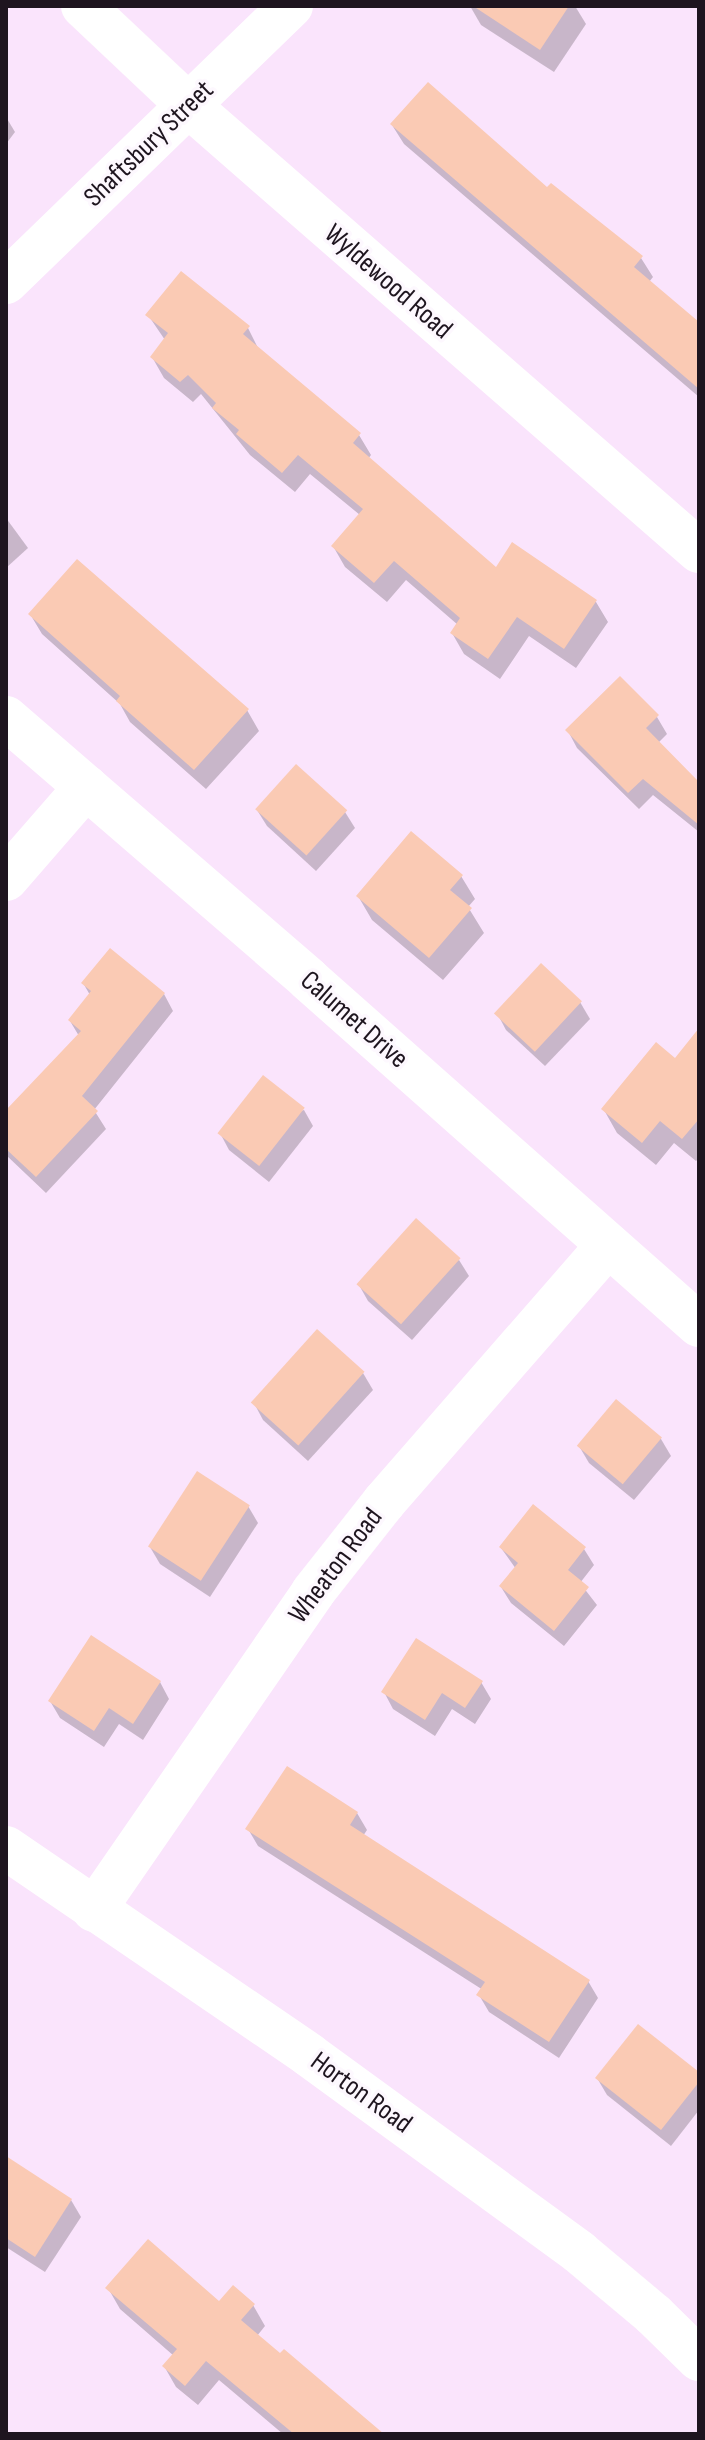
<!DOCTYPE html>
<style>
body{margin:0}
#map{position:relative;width:705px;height:2440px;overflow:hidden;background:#fae4fc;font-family:"Sofia Sans Condensed",sans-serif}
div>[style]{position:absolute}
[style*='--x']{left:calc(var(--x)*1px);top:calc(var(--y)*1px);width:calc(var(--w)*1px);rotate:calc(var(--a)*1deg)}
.shadow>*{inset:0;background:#0003}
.building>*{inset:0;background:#facab4;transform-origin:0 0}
.street>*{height:44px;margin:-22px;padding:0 22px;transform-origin:22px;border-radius:22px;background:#fff}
.secondary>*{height:44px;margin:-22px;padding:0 22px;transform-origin:22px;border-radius:22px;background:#fff}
span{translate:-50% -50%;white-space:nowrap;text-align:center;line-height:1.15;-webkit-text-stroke:7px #fdf8fe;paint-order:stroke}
.street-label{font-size:28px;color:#1e151f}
.frame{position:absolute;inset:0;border:8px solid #1e151f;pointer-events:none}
</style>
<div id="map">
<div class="shadow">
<div style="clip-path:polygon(470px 6px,575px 6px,586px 24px,554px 72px,481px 25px)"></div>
<div style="clip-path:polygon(6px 117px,15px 132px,6px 144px)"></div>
<div style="clip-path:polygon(392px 125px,547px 190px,641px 258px,653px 277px,649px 282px,699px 325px,699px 397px,404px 144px)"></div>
<div style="clip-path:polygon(148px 315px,248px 328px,259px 350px,359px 435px,371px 455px,368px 459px,496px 570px,596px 602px,608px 622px,576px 668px,529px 636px,500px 679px,464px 654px,452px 633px,458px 625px,406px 580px,387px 602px,345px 567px,333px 546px,360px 515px,310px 474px,295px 492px,250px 455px,201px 394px,193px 402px,164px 378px,152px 357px,165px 340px)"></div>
<div style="clip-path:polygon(6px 518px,28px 548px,6px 568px)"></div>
<div style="clip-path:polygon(30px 614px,247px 710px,259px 731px,206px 789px,130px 722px,120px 704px,42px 634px)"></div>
<div style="clip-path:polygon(620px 679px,657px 717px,667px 734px,658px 743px,699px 783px,699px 832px,653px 795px,639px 809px,577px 748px,568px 731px)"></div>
<div style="clip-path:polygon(257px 810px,345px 812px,355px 828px,316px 871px,267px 826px)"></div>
<div style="clip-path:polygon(461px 876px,475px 899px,468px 907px,484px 933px,443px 980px,372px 920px,358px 896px)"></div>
<div style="clip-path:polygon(83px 983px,164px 994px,173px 1011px,94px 1110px,106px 1129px,46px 1193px,6px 1155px,6px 1113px,79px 1036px,70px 1021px,90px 995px)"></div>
<div style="clip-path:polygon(580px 1002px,590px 1019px,545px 1066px,506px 1030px,497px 1013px)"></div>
<div style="clip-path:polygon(699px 1058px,699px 1158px,696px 1161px,674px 1143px,656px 1165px,617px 1133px,604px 1110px,676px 1061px)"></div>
<div style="clip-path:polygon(304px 1110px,313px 1126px,269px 1182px,229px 1150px,220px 1133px)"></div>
<div style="clip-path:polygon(459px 1260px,469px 1276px,412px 1340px,368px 1301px,359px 1285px)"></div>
<div style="clip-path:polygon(363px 1373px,373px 1390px,308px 1461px,263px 1420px,254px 1403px)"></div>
<div style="clip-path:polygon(617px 1402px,661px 1439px,671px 1456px,634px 1500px,589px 1463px,579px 1446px)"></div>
<div style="clip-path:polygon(248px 1506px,258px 1523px,210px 1597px,160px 1564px,150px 1547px)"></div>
<div style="clip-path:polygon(501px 1548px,584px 1549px,594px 1565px,580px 1583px,597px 1605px,564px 1646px,511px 1603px,501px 1587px,516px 1569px)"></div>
<div style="clip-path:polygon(160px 1682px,169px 1699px,143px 1740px,119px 1724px,104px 1747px,60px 1718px,50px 1701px)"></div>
<div style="clip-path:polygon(481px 1682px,491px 1699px,475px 1724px,452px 1709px,435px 1736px,393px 1709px,384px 1692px)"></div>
<div style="clip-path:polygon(357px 1813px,367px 1830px,363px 1836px,588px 1981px,598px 1998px,559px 2058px,489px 2012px,479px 1995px,483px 1990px,258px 1846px,248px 1829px)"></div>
<div style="clip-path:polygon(699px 2074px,699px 2110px,671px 2146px,607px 2095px,597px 2078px)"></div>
<div style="clip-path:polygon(6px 2158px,71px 2200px,81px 2217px,45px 2272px,6px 2247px)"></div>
<div style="clip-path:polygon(108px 2288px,253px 2305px,265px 2326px,257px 2336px,377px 2434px,283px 2434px,219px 2380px,198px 2405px,176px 2387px,164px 2366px,174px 2356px,120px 2309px)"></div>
</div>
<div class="building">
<div style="clip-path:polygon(473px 6px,569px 6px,540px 50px)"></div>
<div style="clip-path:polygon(428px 82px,547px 187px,551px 183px,643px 256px,634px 267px,699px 322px,699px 389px,390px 124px)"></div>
<div style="clip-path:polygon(181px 271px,250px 326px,243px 334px,361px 433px,353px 443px,496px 567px,512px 542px,597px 600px,564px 649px,517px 617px,488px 659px,450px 633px,460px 618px,394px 561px,374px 583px,331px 546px,363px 509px,298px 455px,282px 473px,236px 434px,239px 430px,212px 408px,216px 403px,188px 375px,180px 382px,150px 357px,168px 333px,145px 315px)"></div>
<div style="clip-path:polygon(77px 559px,249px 709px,194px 770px,116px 701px,120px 696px,28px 614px)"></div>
<div style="clip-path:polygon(620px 676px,659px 715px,646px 728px,699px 782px,699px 825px,643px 779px,628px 793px,565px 730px)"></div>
<div style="left:296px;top:764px;width:69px;height:61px;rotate:42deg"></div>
<div style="clip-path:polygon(411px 831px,463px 875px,450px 890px,472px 908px,429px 958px,356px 896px)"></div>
<div style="clip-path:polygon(110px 948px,165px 993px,82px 1096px,98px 1111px,36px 1177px,6px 1149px,6px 1110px,81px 1031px,68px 1020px,91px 991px,81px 983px)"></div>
<div style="left:541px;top:963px;width:56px;height:69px;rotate:43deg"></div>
<div style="clip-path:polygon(699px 1028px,699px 1119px,682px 1139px,660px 1121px,642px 1143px,601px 1109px,656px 1042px,675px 1058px)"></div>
<div style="left:263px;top:1075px;width:53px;height:74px;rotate:38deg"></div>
<div style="left:416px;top:1218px;width:60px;height:89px;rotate:42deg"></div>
<div style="left:317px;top:1329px;width:64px;height:99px;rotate:42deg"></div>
<div style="left:616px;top:1399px;width:60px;height:61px;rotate:40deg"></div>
<div style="left:197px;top:1471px;width:63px;height:90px;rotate:33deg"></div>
<div style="clip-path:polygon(533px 1504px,586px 1547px,568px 1570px,589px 1587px,554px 1631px,499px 1586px,518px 1563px,499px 1547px)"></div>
<div style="clip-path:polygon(91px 1635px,161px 1681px,133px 1724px,109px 1708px,94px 1731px,48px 1701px)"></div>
<div style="clip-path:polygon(416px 1638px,483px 1681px,465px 1708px,442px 1693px,425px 1720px,381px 1692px)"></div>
<div style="clip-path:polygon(287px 1766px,358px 1812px,350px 1825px,590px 1980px,549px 2042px,476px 1995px,485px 1982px,245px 1829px)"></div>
<div style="clip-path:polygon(638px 2024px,699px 2072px,699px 2082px,661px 2130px,595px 2078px)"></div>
<div style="clip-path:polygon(6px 2156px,72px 2199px,35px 2257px,6px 2238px)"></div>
<div style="clip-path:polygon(148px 2239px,219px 2301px,233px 2285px,255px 2304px,241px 2320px,280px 2353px,284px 2349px,384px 2434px,294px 2434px,206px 2361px,185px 2386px,162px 2366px,177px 2349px,105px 2288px)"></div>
</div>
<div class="street">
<div style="--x:83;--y:6;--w:146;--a:43.3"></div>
<div style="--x:189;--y:106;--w:677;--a:41.11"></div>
<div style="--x:6;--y:282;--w:397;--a:-44.1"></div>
<div style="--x:6;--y:718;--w:399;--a:40.8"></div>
<div style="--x:308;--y:979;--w:522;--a:41.51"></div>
<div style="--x:6;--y:879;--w:122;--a:-49"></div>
<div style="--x:94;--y:1910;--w:386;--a:-55.4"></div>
<div style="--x:313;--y:1592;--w:115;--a:-51.7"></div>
<div style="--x:384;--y:1502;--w:341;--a:-48.9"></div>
</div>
<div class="secondary">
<div style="--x:6;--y:1848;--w:367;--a:34.3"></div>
<div style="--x:309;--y:2055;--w:334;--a:36.1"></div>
<div style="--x:579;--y:2252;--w:98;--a:40"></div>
<div style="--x:654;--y:2315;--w:63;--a:44.4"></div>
</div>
<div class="street-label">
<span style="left:149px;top:144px;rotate:-44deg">Shaftsbury Street</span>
<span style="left:388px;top:282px;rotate:41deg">Wyldewood Road</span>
<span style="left:354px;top:1020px;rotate:41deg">Calumet Drive</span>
<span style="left:336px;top:1566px;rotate:-53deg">Wheaton Road</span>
<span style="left:361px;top:2093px;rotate:36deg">Horton Road</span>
</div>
<div class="frame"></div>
</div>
